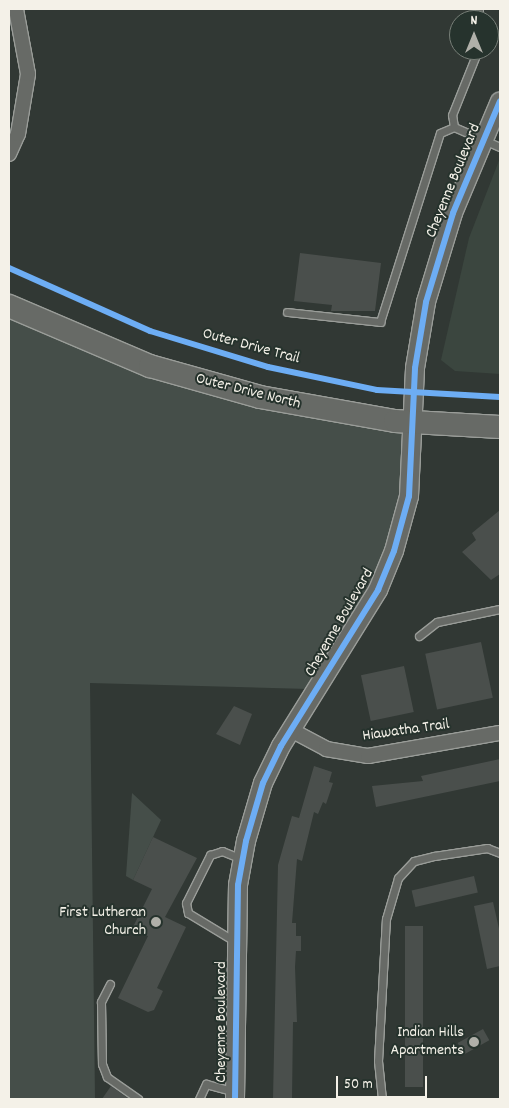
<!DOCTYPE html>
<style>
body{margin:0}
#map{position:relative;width:509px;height:1108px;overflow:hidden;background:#313834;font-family:Dekko,sans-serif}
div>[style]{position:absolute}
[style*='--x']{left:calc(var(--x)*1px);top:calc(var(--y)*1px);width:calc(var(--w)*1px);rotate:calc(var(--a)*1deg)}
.built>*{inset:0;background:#3b463f}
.green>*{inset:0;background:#454e49}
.building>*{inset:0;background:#4a4f4c;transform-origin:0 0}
.roads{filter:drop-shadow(1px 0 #9a9d99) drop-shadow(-1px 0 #9a9d99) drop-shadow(0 1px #9a9d99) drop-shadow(0 -1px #9a9d99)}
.service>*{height:7px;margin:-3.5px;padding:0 3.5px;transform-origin:3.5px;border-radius:3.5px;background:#676a66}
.minor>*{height:14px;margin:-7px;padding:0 7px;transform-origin:7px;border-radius:7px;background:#676a66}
.tertiary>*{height:18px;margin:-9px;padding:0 9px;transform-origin:9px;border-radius:9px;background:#676a66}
.primary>*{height:22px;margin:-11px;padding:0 11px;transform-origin:11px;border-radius:11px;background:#676a66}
.cycleway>*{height:6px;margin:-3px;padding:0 3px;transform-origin:3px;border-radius:3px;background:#6dadf4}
.dots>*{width:14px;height:14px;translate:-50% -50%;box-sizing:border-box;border:2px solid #26332d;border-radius:50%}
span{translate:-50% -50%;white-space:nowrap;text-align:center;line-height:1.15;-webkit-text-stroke:4px #26332d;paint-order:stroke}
.street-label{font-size:16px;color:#f4f1e8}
.poi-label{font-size:16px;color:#f4f1e8}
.right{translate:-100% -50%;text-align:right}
.frame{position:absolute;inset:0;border:10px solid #f4f1e8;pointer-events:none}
.north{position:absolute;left:449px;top:10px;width:50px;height:50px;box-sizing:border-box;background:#26332d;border:1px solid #787f78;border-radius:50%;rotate:0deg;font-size:14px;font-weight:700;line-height:20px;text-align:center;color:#f4f1e8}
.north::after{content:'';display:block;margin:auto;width:18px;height:22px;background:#b0b0a9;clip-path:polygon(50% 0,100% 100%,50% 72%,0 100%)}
.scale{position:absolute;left:336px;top:1076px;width:91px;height:22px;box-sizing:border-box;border:2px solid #f4f1e8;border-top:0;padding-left:6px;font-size:15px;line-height:18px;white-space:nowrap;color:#f4f1e8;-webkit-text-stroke:4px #26332d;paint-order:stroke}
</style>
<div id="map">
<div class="built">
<div style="clip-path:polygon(500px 158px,500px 374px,455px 371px,441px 360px,469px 238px)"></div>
</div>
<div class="green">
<div style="clip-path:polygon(9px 306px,114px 355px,411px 426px,403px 493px,391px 541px,370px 593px,309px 689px,90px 683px,95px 1099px,9px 1099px)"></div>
<div style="clip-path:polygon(132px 793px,161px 820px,133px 880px,126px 876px)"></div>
</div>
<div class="building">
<div style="clip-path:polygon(300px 253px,381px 263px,375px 311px,331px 311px,332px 305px,294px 301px)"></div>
<div style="clip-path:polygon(500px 510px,500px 574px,491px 580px,462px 552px,476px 540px,472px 533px)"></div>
<div style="left:481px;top:642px;width:57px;height:57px;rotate:78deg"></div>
<div style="left:404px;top:666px;width:47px;height:44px;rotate:78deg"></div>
<div style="clip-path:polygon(234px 706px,252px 714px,240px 745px,216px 734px)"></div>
<div style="clip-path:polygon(500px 759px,500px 781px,376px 807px,372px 786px,423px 781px,421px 776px)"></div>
<div style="clip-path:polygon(314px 766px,332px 772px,329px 782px,333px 783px,326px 804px,323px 802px,318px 814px,314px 812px,302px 861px,297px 859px,292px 923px,296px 923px,296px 936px,301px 936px,301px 951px,296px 951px,295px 967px,297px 1022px,293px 1022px,292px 1099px,273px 1099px,278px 865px,292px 816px,299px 818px)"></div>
<div style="clip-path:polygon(153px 837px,197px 858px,165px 917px,186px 927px,157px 988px,163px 991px,154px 1010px,148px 1012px,118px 998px,148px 936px,132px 929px,152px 889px,133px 880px)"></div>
<div style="left:474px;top:876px;width:17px;height:64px;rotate:77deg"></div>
<div style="clip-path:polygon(493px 902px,500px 933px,500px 966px,487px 969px,474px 906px)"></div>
<div style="left:405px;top:926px;width:18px;height:161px"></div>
<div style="left:483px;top:1029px;width:13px;height:29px;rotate:61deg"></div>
<div style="clip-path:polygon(111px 1086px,129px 1099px,102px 1099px)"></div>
</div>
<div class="roads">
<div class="service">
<div style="--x:479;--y:9;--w:11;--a:90"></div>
<div style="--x:454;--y:127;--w:12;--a:-99"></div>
<div style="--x:452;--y:115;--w:70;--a:-68.2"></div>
<div style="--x:287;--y:312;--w:94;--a:6.1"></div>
<div style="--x:380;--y:322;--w:198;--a:-72.4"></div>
<div style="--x:440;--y:133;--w:15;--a:-23"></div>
<div style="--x:454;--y:127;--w:50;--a:23.5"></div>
<div style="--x:419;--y:636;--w:23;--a:-38"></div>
<div style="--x:437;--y:622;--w:64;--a:-11.7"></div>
<div style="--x:236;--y:942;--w:56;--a:-148.9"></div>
<div style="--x:188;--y:913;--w:10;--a:-101"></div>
<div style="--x:186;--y:903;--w:54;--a:-63.4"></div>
<div style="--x:210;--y:855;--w:13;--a:-18"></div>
<div style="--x:222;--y:851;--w:22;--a:22"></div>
<div style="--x:110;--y:984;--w:20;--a:117"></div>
<div style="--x:101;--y:1002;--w:62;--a:89.1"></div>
<div style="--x:102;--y:1064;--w:14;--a:69"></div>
<div style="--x:107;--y:1077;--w:38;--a:35"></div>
<div style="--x:199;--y:1099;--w:17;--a:-65"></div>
<div style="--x:206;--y:1084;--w:30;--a:15"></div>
<div style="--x:382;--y:1099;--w:38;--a:-96"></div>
<div style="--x:378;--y:1061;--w:142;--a:-86.8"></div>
<div style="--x:386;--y:919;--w:43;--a:-73.7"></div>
<div style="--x:398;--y:878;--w:23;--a:-47"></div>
<div style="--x:414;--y:861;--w:21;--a:-14"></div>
<div style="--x:434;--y:856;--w:54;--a:-8.6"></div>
<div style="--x:487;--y:848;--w:14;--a:21"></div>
</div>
<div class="minor">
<div style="--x:9;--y:154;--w:22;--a:-66"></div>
<div style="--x:18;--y:134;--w:61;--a:-80.5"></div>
<div style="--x:28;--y:74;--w:66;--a:-100.5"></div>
<div style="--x:291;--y:730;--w:40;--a:28"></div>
<div style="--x:326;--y:749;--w:43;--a:9.5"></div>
<div style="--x:368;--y:756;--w:134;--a:-9.9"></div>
</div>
<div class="tertiary">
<div style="--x:235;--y:1099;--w:214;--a:-89.2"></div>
<div style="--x:238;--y:885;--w:45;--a:-79.7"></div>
<div style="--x:246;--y:841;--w:60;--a:-73.7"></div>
<div style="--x:263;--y:783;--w:41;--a:-64.1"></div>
<div style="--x:281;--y:746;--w:184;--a:-58.1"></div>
<div style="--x:378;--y:590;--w:42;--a:-67.7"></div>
<div style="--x:394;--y:551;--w:57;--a:-74.7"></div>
<div style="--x:409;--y:496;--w:128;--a:-87.3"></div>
<div style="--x:415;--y:368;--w:67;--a:-80.5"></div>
<div style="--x:426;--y:302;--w:93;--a:-73.1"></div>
<div style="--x:453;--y:213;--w:121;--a:-67.2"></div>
</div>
<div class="primary">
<div style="--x:9;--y:306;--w:153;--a:23.1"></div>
<div style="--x:150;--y:366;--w:114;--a:15.7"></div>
<div style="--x:260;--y:397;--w:137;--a:10.1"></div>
<div style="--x:395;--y:421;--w:105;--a:3.3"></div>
</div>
</div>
<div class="cycleway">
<div style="--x:9;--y:268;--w:154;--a:24.1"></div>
<div style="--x:150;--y:331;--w:123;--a:17"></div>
<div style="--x:268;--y:367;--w:111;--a:11.9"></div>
<div style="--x:377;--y:390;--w:123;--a:3.3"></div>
<div style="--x:235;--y:1099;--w:214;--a:-89.2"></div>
<div style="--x:238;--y:885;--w:45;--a:-79.7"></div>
<div style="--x:246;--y:841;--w:60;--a:-73.7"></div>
<div style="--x:263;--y:783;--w:41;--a:-64.1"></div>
<div style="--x:281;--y:746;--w:184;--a:-58.1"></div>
<div style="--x:378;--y:590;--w:42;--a:-67.7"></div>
<div style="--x:394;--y:551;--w:57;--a:-74.7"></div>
<div style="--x:409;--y:496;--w:128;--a:-87.3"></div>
<div style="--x:415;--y:368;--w:67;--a:-80.5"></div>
<div style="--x:426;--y:302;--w:93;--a:-73.1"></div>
<div style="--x:453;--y:213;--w:121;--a:-67.2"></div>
</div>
<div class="dots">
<div style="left:156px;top:922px;background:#b0b0a9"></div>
<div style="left:474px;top:1042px;background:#b0b0a9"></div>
</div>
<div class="street-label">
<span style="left:454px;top:181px;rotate:-68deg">Cheyenne Boulevard</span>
<span style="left:251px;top:347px;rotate:15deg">Outer Drive Trail</span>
<span style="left:248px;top:392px;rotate:14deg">Outer Drive North</span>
<span style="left:340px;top:623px;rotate:-60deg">Cheyenne Boulevard</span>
<span style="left:406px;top:731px;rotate:-8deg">Hiawatha Trail</span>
<span style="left:222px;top:1022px;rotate:-90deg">Cheyenne Boulevard</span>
</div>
<div class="poi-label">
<span class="right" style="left:146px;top:922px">First Lutheran<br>Church</span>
<span class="right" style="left:464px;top:1042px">Indian Hills<br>Apartments</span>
</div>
<div class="frame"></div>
<div class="north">N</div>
<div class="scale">50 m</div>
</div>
